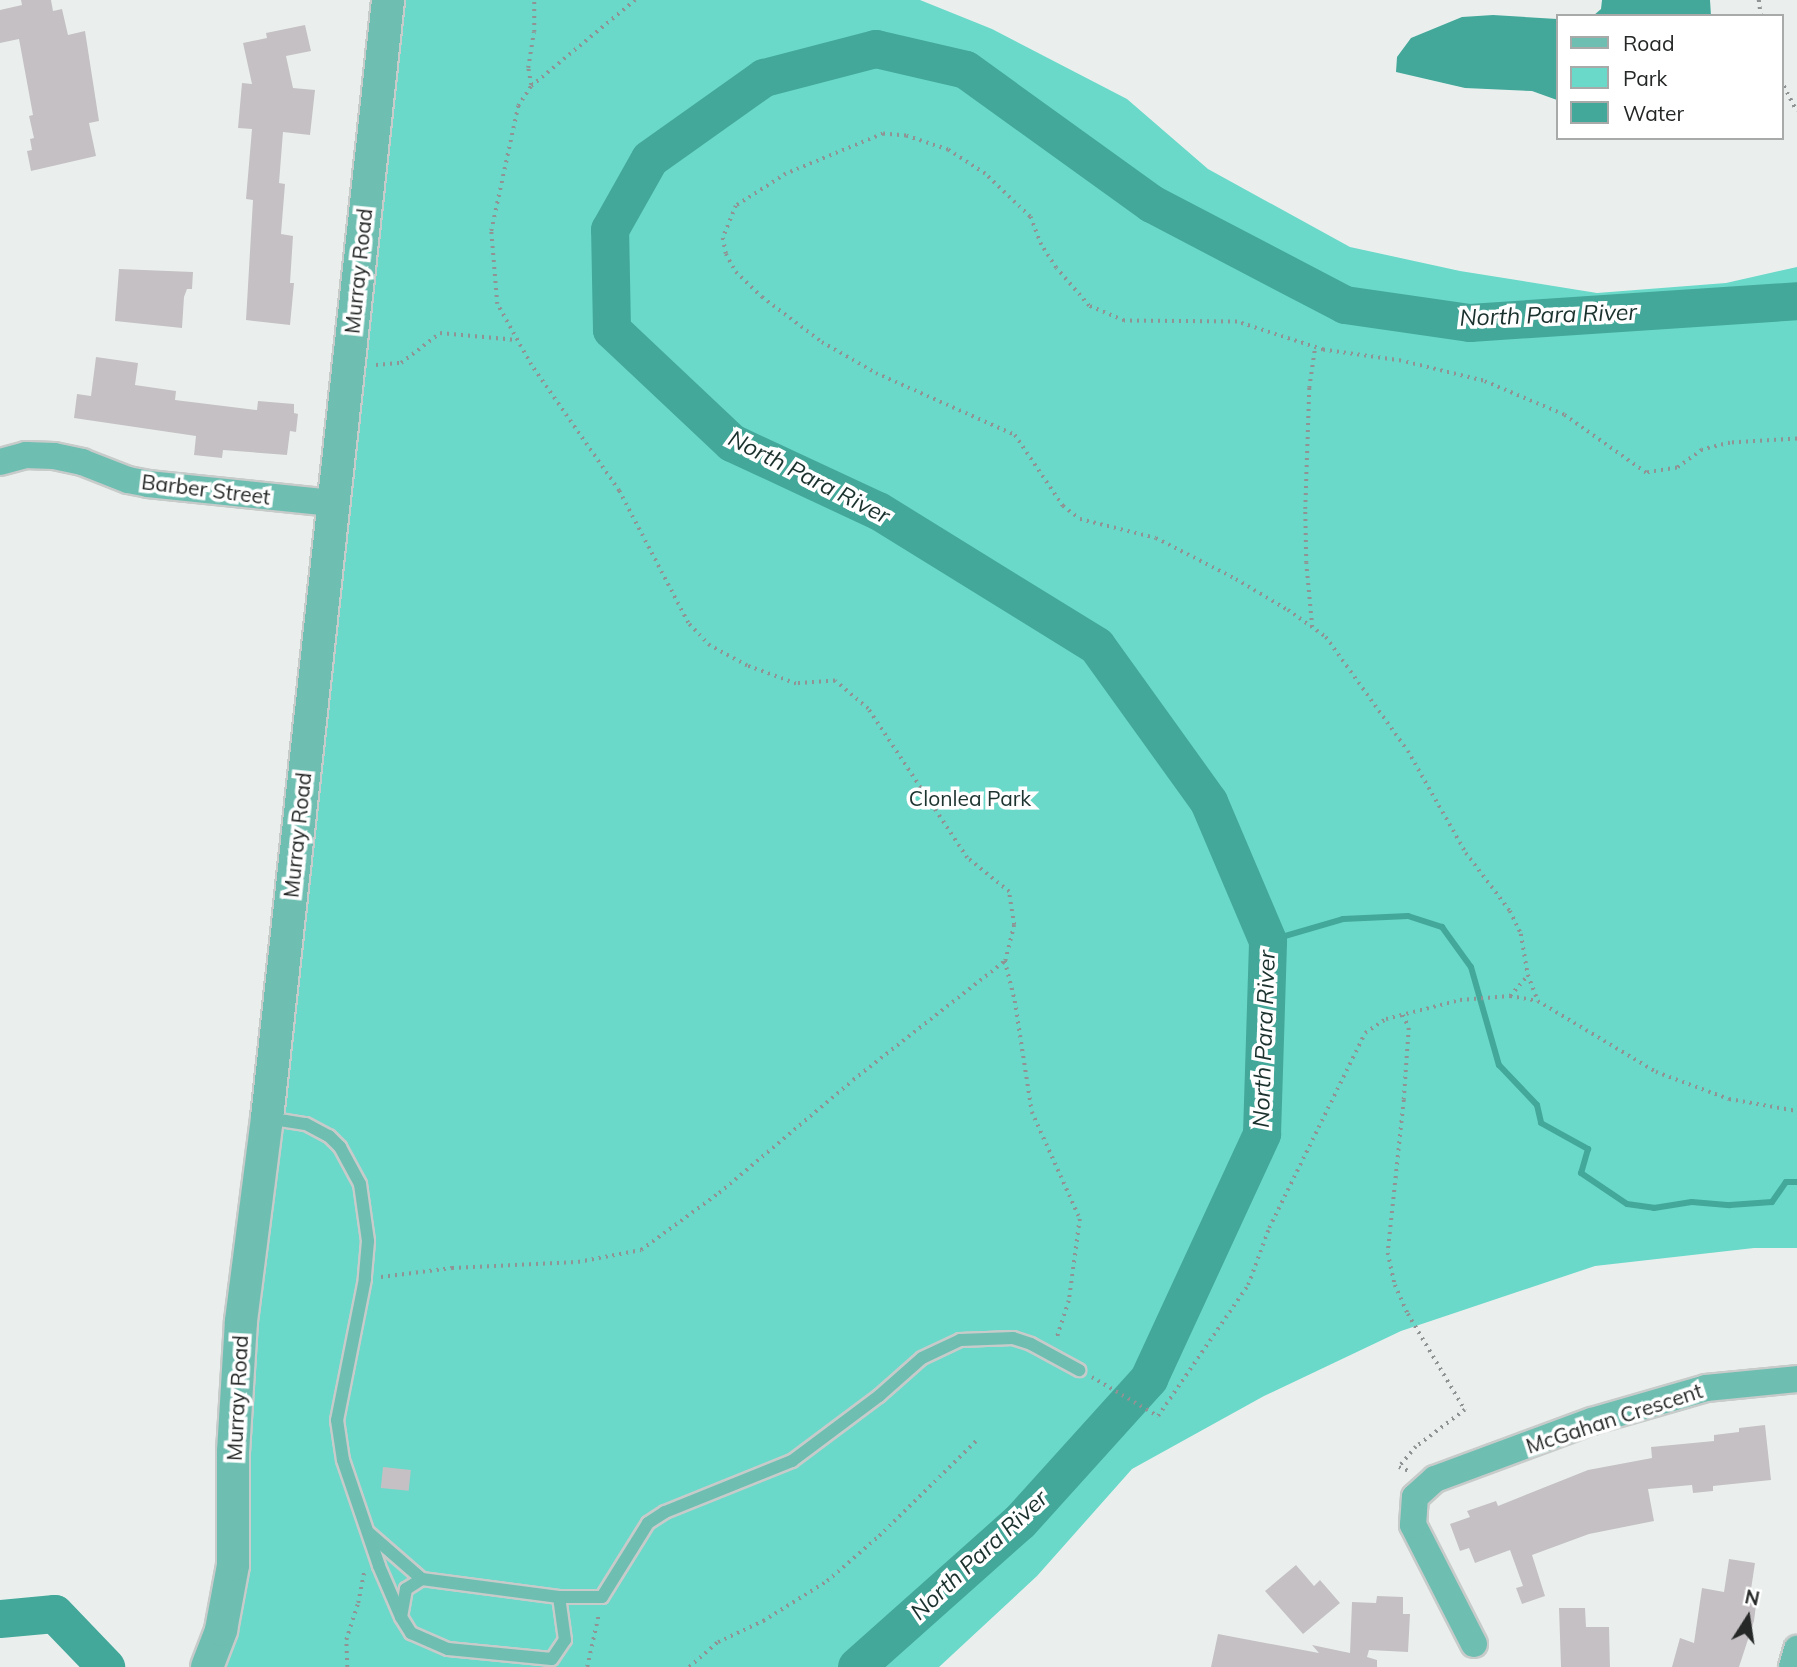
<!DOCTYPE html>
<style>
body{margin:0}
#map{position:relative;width:1797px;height:1667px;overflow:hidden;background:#eaefee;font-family:Mulish,sans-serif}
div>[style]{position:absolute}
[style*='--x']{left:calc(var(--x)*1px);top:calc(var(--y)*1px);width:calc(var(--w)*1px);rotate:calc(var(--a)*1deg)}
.green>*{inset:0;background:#6ad9c9}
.water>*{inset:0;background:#43a89a}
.stream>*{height:6px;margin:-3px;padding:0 3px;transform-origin:3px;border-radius:3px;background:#43a89a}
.river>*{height:38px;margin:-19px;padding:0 19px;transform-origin:19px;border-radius:19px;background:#43a89a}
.building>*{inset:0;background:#c5c0c3;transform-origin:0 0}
.path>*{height:3.5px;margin-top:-1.75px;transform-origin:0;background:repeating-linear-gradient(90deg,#8f9393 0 2px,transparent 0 7px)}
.roads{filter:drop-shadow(2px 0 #c7cbca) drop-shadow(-2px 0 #c7cbca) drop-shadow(0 2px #c7cbca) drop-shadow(0 -2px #c7cbca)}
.service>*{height:12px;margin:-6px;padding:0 6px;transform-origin:6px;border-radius:6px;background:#6ebeb1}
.minor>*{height:26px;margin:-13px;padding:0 13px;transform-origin:13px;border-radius:13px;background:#6ebeb1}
.tertiary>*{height:32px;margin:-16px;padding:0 16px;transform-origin:16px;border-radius:16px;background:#6ebeb1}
span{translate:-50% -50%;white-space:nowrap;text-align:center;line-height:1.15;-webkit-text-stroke:7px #fff;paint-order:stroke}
.street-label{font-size:21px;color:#262828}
.park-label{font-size:21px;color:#1c332f}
.water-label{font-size:23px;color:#1a312d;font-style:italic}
.legend{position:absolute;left:1556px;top:14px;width:228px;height:126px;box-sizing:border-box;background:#fff;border:2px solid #a8a9a9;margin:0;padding:9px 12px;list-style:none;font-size:21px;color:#262828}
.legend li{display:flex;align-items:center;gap:14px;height:35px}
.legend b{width:35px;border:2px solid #a8a9a9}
.north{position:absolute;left:1713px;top:1583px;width:70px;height:70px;-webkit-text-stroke:5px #fff;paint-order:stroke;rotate:12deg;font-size:19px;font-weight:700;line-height:28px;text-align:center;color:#262828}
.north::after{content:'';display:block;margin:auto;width:24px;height:32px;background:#262828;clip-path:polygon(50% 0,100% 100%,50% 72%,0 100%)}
</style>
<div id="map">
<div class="green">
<div style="clip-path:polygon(387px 0,920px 0,992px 29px,1127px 99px,1208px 169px,1350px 247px,1460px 271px,1597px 293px,1726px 283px,1797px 267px,1797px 1248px,1754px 1248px,1595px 1266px,1401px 1331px,1264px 1396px,1132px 1469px,1037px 1576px,939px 1667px,207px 1667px,234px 1526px)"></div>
</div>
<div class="water">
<div style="clip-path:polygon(1602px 0,1710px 0,1711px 16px,1593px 16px,1601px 9px)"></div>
<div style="clip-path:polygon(1493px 15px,1557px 19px,1557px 100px,1532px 91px,1465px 88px,1396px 72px,1397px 57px,1411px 38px,1462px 17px)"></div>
</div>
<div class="stream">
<div style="--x:1268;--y:941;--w:78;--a:-16.3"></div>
<div style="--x:1343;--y:919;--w:65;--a:-2.6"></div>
<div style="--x:1408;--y:916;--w:36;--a:18"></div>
<div style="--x:1442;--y:927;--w:49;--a:54.1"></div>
<div style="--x:1471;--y:967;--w:102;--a:74.1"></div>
<div style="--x:1499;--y:1065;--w:55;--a:46.5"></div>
<div style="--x:1537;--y:1105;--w:18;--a:77"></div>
<div style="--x:1541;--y:1123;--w:54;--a:29"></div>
<div style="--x:1588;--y:1149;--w:25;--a:106"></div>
<div style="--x:1581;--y:1173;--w:55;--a:34"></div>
<div style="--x:1627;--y:1204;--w:27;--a:8"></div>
<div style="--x:1654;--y:1208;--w:38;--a:-9"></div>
<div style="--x:1692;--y:1202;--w:38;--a:5"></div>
<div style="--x:1730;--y:1205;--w:42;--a:-4.1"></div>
<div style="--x:1772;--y:1202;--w:24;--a:-55"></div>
<div style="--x:1786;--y:1182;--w:11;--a:0"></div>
</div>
<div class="river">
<div style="--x:0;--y:1619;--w:55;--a:-5.2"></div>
<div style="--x:55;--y:1614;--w:74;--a:46.1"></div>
<div style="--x:857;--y:1667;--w:218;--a:-41.7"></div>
<div style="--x:1020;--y:1522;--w:193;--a:-47.9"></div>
<div style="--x:1149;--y:1379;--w:270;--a:-65.2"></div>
<div style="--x:1262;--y:1134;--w:193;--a:-88.2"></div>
<div style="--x:1268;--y:941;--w:151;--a:-113"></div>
<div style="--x:1209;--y:802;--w:192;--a:-125.7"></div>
<div style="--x:1097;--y:646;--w:257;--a:-148.3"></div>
<div style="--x:878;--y:511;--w:161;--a:-155"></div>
<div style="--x:732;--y:443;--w:165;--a:-136.7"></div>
<div style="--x:612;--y:330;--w:100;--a:-91.1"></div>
<div style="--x:610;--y:230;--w:81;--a:-60.6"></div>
<div style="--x:650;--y:159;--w:140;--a:-35.4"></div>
<div style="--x:764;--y:78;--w:116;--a:-14.5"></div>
<div style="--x:876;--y:49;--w:92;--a:13.1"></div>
<div style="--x:966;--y:70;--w:229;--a:35.8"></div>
<div style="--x:1152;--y:204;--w:218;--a:27.6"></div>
<div style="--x:1345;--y:305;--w:126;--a:8.2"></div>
<div style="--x:1470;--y:323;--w:328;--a:-3.8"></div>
</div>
<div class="building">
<div style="clip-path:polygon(21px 0,51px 0,53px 11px,62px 9px,68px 35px,85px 31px,99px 121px,89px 123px,96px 156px,31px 171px,27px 151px,32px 150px,30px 139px,34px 138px,29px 116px,33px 115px,19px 39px,0 43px,0 10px,22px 5px)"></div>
<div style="clip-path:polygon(305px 25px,311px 51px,286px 56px,293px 88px,315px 90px,310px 135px,283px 132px,279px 183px,285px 184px,281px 234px,293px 236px,290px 283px,294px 283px,290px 325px,246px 320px,253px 200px,246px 199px,252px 129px,238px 128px,242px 83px,252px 84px,243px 43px,267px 38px,266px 33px)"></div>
<div style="clip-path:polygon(119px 269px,193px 272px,192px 289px,187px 289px,184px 297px,182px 328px,115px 321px)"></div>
<div style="clip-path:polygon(96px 357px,138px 363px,135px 385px,176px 391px,175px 400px,257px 410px,258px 401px,294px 404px,294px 413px,298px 414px,296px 432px,290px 431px,287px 455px,223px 450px,222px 458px,194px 455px,196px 436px,74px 418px,77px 394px,91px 396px)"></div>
<div style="clip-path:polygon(1765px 1425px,1771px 1480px,1713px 1486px,1713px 1491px,1693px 1493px,1692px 1485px,1648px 1489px,1654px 1521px,1589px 1534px,1532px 1555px,1545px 1596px,1522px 1604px,1516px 1588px,1523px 1586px,1510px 1550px,1475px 1563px,1469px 1548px,1460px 1551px,1450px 1524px,1470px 1517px,1467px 1511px,1496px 1501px,1498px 1506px,1588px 1470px,1652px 1458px,1651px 1447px,1714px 1441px,1714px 1435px,1739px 1432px,1739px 1428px)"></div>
<div style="left:383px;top:1467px;width:28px;height:21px;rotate:6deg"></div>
<div style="clip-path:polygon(1729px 1559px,1755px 1563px,1750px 1596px,1757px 1597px,1754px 1621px,1739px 1667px,1672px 1667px,1680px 1638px,1694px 1643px,1702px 1588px,1724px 1592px)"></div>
<div style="clip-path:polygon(1296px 1565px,1314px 1586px,1320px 1580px,1340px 1603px,1303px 1634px,1265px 1591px)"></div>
<div style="clip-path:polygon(1377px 1596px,1403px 1597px,1403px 1614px,1410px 1614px,1408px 1652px,1369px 1650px,1367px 1657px,1377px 1660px,1377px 1667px,1211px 1667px,1218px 1634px,1319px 1653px,1312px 1645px,1350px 1653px,1352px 1602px,1376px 1603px)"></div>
<div style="clip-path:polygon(1559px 1608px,1585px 1608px,1586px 1627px,1609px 1627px,1610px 1667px,1561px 1667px)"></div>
</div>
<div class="path">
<div style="--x:1759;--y:0;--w:16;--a:83"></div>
<div style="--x:1781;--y:80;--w:35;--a:63"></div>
<div style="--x:531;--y:85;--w:17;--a:-100"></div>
<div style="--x:528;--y:68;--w:36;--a:-81"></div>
<div style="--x:534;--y:32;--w:32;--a:-90"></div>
<div style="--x:376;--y:365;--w:25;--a:-5"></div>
<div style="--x:401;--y:363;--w:49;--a:-37.6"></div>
<div style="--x:440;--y:333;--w:77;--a:5.2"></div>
<div style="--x:1797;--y:439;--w:67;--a:176.6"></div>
<div style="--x:1730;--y:443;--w:29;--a:166"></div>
<div style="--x:1702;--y:450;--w:31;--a:144"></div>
<div style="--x:1677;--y:468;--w:31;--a:171"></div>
<div style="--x:1646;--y:473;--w:100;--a:-144.7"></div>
<div style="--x:1564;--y:415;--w:88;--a:-157.2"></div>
<div style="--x:1483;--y:381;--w:84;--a:-166.3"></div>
<div style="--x:1401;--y:361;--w:79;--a:-172"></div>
<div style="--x:1323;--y:350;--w:90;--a:-162"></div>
<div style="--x:1237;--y:322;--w:113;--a:-179.5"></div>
<div style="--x:1124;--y:321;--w:38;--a:-157"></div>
<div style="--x:1089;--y:306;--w:50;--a:-131"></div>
<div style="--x:1056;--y:268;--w:27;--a:-123"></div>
<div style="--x:1041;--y:245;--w:30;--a:-111"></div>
<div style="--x:1030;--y:217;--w:62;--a:-136.3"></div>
<div style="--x:985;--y:174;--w:44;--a:-147"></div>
<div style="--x:948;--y:150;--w:44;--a:-161.6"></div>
<div style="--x:906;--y:136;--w:23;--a:-175"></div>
<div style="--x:883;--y:134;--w:105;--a:157.6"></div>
<div style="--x:786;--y:174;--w:59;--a:147.4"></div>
<div style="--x:736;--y:206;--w:35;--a:112"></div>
<div style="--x:723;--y:238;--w:16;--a:79"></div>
<div style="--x:726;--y:254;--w:21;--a:61"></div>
<div style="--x:736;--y:272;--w:36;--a:44"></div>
<div style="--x:762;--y:297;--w:75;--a:36.9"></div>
<div style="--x:822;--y:342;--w:62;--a:29.9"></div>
<div style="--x:876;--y:373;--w:152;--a:24"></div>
<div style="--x:1015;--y:435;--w:86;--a:55.9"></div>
<div style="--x:1063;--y:506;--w:21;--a:37"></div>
<div style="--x:1080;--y:519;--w:78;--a:14"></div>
<div style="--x:1156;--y:538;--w:90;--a:27.1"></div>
<div style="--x:1236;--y:579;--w:61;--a:30.8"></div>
<div style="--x:1288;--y:610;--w:47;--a:35.4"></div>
<div style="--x:1326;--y:637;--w:140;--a:54.3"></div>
<div style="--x:1408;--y:751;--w:117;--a:60.4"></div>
<div style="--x:1466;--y:853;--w:73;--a:52.8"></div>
<div style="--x:1510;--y:911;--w:25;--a:64"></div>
<div style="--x:1521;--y:934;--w:42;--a:80.3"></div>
<div style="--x:1528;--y:975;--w:28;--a:69"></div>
<div style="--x:1538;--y:1001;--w:138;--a:31"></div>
<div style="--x:1656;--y:1072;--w:78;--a:20.3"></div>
<div style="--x:1729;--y:1099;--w:69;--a:10"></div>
<div style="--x:1312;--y:627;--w:64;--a:-95.4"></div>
<div style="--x:1306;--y:563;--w:54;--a:-91.1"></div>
<div style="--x:1305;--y:509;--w:121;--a:-88.1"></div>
<div style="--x:1309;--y:388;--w:41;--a:-81.7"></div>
<div style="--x:1005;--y:961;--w:41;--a:76"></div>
<div style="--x:1015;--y:1001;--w:112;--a:81.3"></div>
<div style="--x:1032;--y:1112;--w:117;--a:65.8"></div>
<div style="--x:1080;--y:1219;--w:83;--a:97.6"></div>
<div style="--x:1069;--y:1301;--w:40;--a:108"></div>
<div style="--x:1510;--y:996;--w:28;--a:-49"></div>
<div style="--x:1403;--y:1015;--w:14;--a:65"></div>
<div style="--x:1409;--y:1028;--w:72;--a:94"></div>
<div style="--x:1404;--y:1100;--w:154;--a:96"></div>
<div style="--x:1388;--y:1253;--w:33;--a:78"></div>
<div style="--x:1395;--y:1285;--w:32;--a:66"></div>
<div style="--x:1408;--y:1314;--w:112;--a:59.3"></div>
<div style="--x:1465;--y:1410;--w:61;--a:142.9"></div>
<div style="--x:1416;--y:1447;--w:26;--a:130"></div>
<div style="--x:1399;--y:1467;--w:11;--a:22"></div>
<div style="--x:381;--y:1277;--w:72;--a:-7.2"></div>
<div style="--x:452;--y:1268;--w:126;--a:-2.7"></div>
<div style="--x:578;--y:1262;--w:64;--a:-10.8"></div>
<div style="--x:641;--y:1250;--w:97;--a:-36.2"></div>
<div style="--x:719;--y:1193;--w:175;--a:-40.1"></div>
<div style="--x:853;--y:1080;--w:193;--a:-38.1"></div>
<div style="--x:1005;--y:961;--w:37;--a:-76"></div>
<div style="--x:1014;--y:925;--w:33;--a:-99"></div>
<div style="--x:1009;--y:892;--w:54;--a:-141"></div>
<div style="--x:967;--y:858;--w:179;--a:-123.6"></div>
<div style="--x:868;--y:709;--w:43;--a:-139.7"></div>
<div style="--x:835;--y:681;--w:39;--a:176"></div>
<div style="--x:796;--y:684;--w:52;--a:-159.8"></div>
<div style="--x:747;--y:666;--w:42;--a:-151.6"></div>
<div style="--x:710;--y:646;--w:32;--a:-134"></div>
<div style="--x:688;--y:623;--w:149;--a:-117.6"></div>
<div style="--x:619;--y:491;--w:154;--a:-124.9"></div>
<div style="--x:531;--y:365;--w:70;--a:-119.1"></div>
<div style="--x:497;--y:304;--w:73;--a:-94.7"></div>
<div style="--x:491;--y:231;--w:128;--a:-77.8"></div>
<div style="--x:518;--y:106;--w:24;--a:-57"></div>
<div style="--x:531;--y:86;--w:135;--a:-39.6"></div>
<div style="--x:1092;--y:1377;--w:77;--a:30.6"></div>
<div style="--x:1158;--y:1416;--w:159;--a:-55.5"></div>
<div style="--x:1248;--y:1285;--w:61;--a:-69.8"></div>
<div style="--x:1269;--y:1228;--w:217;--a:-63.8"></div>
<div style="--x:1365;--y:1033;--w:25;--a:-34"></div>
<div style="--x:1386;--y:1019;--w:76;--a:-14.4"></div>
<div style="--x:1460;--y:1000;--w:50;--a:-4.6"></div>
<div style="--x:1510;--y:996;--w:28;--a:10"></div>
<div style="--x:347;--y:1667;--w:27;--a:-92"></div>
<div style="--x:346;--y:1640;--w:39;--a:-72"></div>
<div style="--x:358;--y:1603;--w:31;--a:-79"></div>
<div style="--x:587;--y:1667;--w:55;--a:-77.5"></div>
<div style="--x:689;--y:1667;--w:38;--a:-41"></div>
<div style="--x:718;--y:1642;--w:50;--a:-25"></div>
<div style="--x:763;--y:1621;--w:75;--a:-32"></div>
<div style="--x:827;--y:1581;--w:69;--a:-40.9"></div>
<div style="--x:879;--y:1536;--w:136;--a:-44.4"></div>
</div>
<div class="roads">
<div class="service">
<div style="--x:267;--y:1118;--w:39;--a:9"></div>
<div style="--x:306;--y:1124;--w:26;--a:28"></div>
<div style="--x:329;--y:1136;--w:16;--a:45"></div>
<div style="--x:340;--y:1147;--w:42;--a:61.6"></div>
<div style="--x:360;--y:1184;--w:58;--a:82"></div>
<div style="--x:368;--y:1241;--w:38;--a:95"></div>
<div style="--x:365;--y:1279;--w:144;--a:101.2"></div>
<div style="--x:337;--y:1420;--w:40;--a:81.5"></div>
<div style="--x:343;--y:1460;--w:112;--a:71.2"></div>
<div style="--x:379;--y:1566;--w:56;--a:66.7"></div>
<div style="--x:369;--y:1533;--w:70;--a:41"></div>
<div style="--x:422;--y:1579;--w:138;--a:7.5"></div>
<div style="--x:559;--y:1597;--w:43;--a:0"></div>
<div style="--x:602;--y:1597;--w:87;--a:-58.1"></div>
<div style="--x:648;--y:1523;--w:20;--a:-33"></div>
<div style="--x:665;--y:1512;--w:137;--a:-21.9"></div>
<div style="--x:792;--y:1461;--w:109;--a:-36.8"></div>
<div style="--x:879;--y:1396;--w:57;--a:-41.5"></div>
<div style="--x:922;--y:1358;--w:42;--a:-25.3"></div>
<div style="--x:960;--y:1340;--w:53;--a:-2.2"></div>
<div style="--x:1013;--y:1338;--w:19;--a:18"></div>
<div style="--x:1031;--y:1344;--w:55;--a:28.4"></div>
<div style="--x:422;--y:1579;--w:19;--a:148"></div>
<div style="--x:406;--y:1589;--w:28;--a:100"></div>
<div style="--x:401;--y:1617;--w:19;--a:58"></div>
<div style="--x:411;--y:1633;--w:40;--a:23.4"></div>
<div style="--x:448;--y:1649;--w:104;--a:5.5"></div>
<div style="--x:552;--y:1659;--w:23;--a:-56"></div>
<div style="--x:565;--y:1640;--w:43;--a:-97.9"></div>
</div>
<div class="minor">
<div style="--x:0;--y:462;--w:27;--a:-15"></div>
<div style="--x:26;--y:455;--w:28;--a:2"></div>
<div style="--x:54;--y:456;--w:29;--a:12"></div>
<div style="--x:82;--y:462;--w:49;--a:21.4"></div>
<div style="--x:128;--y:480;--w:20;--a:11"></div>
<div style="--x:148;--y:484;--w:185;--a:5.9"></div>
<div style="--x:1474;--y:1644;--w:134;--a:-117.1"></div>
<div style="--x:1413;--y:1525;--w:28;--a:-86"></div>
<div style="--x:1415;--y:1497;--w:27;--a:-42"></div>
<div style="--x:1435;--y:1479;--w:167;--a:-20.3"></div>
<div style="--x:1592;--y:1421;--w:119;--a:-16.1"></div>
<div style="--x:1706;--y:1388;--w:91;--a:-5.6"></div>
<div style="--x:1792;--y:1667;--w:19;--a:-74"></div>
</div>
<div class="tertiary">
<div style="--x:207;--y:1667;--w:40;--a:-69"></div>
<div style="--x:221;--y:1630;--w:66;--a:-79.5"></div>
<div style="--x:233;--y:1565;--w:113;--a:-90"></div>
<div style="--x:233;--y:1452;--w:131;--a:-86.5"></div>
<div style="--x:241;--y:1321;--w:205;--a:-82.7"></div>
<div style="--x:267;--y:1118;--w:1125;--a:-83.82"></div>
</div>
</div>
<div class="street-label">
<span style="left:358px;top:271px;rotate:-84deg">Murray Road</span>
<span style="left:206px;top:489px;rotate:7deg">Barber Street</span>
<span style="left:297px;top:835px;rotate:-84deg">Murray Road</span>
<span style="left:237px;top:1398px;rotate:-87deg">Murray Road</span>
<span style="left:1614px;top:1418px;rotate:-18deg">McGahan Crescent</span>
</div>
<div class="park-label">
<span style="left:970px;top:798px">Clonlea Park</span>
</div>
<div class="water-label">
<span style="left:1548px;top:315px;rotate:-2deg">North Para River</span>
<span style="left:809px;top:477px;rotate:27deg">North Para River</span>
<span style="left:1264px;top:1039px;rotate:-88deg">North Para River</span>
<span style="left:979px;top:1555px;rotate:-43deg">North Para River</span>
</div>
<ul class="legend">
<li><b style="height:9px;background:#6ebeb1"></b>Road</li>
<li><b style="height:19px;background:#6ad9c9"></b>Park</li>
<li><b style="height:19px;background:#43a89a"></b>Water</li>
</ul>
<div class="north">N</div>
</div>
